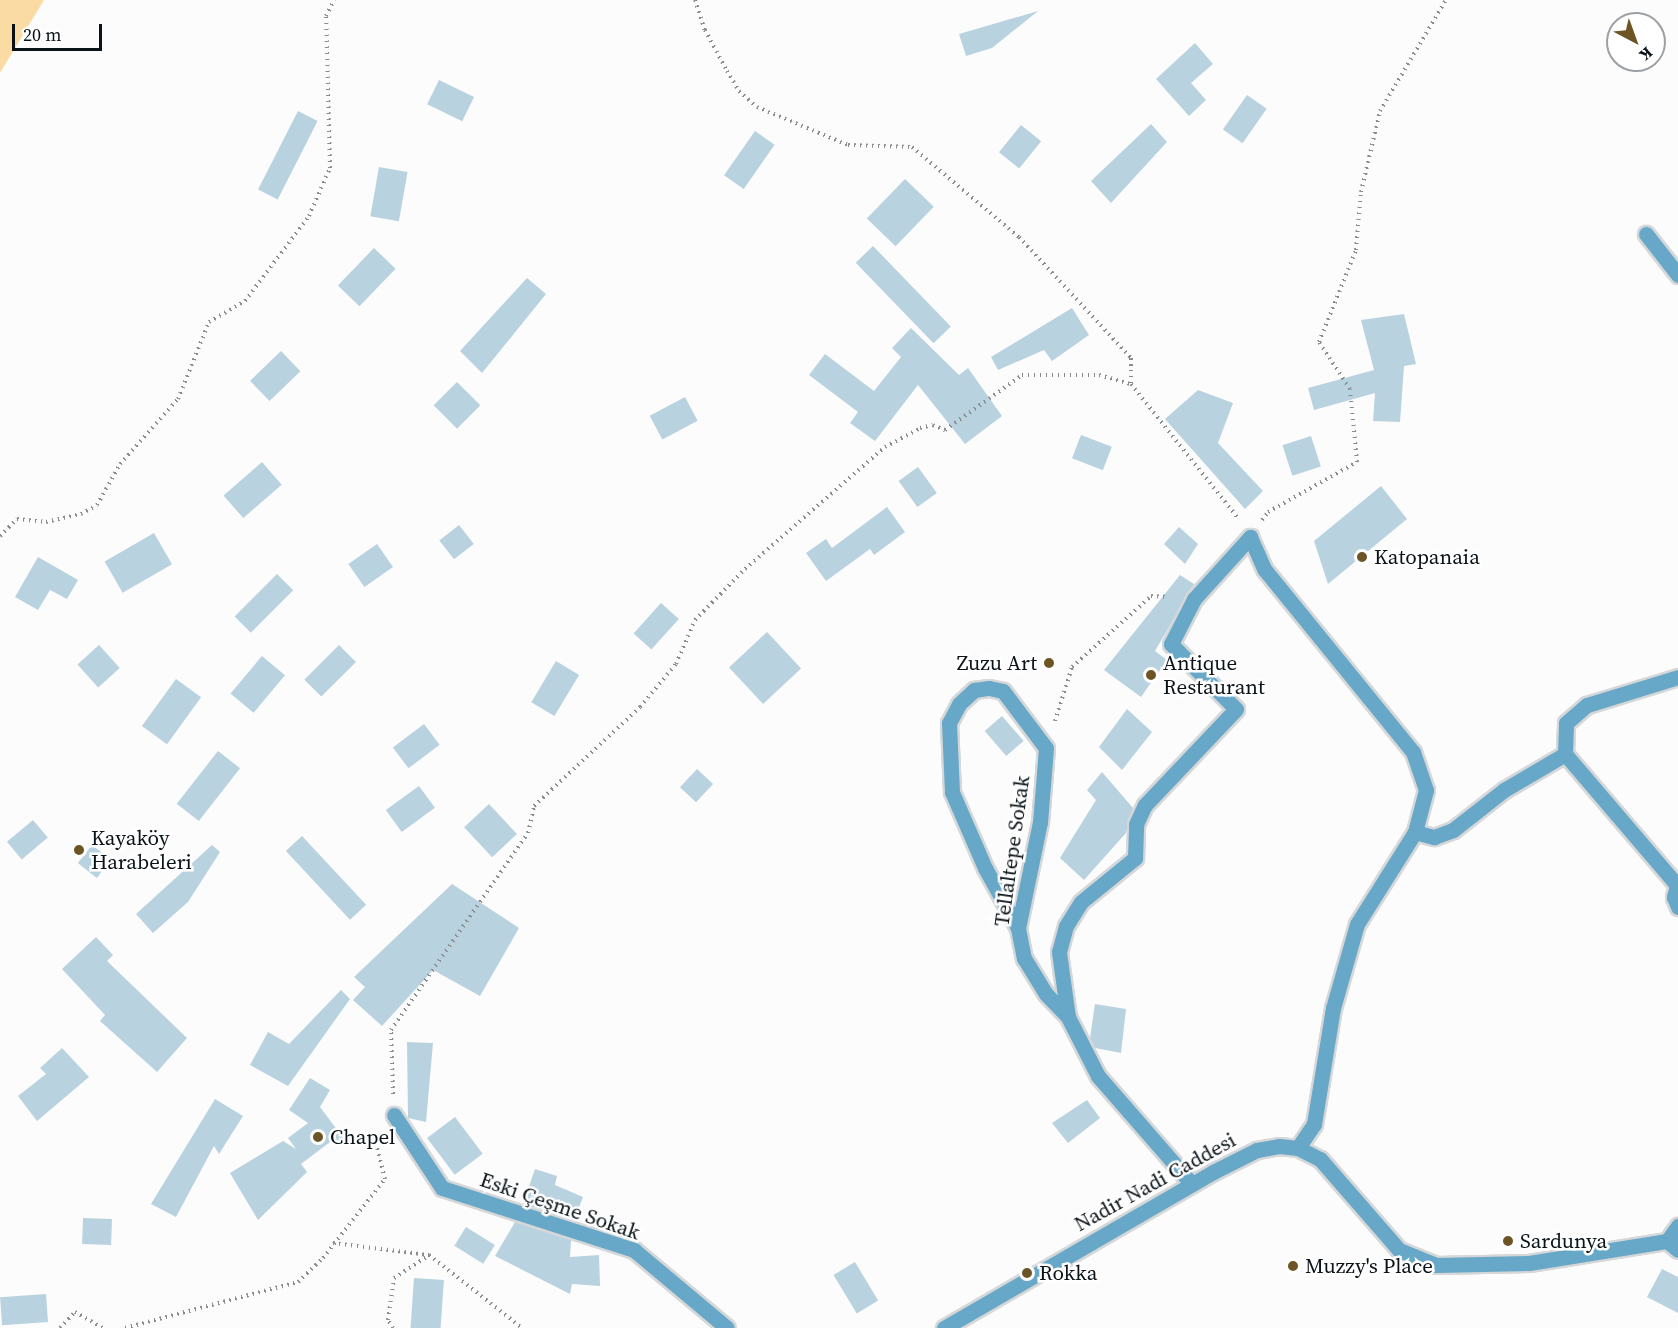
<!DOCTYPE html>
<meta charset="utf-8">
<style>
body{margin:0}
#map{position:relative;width:1678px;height:1328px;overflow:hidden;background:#fcfcfc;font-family:"Source Serif 4",serif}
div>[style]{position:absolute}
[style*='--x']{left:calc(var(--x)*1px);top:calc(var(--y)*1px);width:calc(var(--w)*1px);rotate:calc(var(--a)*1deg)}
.green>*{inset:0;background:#fbdba4}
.building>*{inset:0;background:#b9d2e0;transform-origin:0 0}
.path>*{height:4px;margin-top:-2px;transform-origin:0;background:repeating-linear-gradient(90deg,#898d8f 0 1.5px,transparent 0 6px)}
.roads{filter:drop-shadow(2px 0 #d5d7d8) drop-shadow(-2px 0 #d5d7d8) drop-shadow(0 2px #d5d7d8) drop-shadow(0 -2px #d5d7d8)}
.service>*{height:15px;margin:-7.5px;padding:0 7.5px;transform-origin:7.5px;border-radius:7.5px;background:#67a7c8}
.minor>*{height:15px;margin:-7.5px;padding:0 7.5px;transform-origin:7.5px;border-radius:7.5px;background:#67a7c8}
.tertiary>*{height:15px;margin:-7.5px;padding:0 7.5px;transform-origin:7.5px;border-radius:7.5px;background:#67a7c8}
.dots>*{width:16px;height:16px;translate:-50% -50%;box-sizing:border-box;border:3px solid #fff;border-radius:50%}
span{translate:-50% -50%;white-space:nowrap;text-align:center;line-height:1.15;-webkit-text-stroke:5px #fff;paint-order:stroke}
.poi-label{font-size:21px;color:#0a1318}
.left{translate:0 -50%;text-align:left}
.right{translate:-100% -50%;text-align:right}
.street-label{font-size:21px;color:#0a1318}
.north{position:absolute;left:1606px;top:12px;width:60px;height:60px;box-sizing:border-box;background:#fff;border:2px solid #9da1a3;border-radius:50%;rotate:139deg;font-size:16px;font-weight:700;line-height:24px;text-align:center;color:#0a1318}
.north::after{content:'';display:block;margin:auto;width:21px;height:27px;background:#6d5425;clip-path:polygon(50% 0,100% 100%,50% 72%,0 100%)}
.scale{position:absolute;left:12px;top:24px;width:90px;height:27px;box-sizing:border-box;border:3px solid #0a1318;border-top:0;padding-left:8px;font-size:18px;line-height:21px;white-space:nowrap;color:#0a1318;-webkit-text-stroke:4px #fff;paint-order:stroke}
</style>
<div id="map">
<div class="green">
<div style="clip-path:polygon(0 0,44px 0,0 73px)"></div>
</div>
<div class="building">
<div style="clip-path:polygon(1038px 11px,992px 48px,966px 56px,959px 34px)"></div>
<div style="clip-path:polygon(1195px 43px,1213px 64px,1191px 83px,1206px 100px,1189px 116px,1156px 79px)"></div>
<div style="left:439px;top:80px;width:39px;height:27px;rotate:26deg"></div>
<div style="left:1247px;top:95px;width:24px;height:42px;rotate:35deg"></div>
<div style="left:298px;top:111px;width:22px;height:88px;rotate:27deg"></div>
<div style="clip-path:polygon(1151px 124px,1167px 142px,1111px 203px,1091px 181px)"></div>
<div style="left:1021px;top:125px;width:26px;height:35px;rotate:39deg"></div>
<div style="left:755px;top:131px;width:24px;height:54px;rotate:35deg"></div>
<div style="left:379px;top:167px;width:29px;height:50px;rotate:10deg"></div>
<div style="left:905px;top:179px;width:40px;height:55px;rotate:44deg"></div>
<div style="left:873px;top:246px;width:112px;height:24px;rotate:46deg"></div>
<div style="left:374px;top:248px;width:30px;height:52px;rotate:44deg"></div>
<div style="clip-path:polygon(527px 278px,546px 294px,482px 373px,460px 351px)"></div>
<div style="clip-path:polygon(1072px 308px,1089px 335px,1052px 361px,1044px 350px,998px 370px,991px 357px)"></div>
<div style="clip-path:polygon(1404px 314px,1416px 364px,1404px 366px,1400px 422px,1373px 421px,1375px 393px,1314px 410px,1308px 388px,1374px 370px,1361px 320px)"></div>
<div style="clip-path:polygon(911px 328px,959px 375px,968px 368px,1002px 416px,965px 444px,918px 385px,875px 441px,850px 423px,858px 412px,809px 375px,825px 354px,874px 391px,901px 357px,892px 348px)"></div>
<div style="left:281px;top:351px;width:28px;height:43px;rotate:46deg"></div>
<div style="left:457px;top:382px;width:33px;height:33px;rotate:45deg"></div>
<div style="clip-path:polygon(1198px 390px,1233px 403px,1218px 443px,1263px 491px,1245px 509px,1165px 419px)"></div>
<div style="left:685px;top:397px;width:27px;height:40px;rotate:62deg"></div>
<div style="left:1081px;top:435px;width:33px;height:25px;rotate:21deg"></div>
<div style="left:1311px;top:436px;width:32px;height:30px;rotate:72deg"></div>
<div style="left:262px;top:462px;width:30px;height:51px;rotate:49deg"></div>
<div style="left:918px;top:467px;width:32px;height:24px;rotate:54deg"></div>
<div style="clip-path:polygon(1381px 486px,1407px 519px,1328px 584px,1314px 541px)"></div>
<div style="clip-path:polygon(887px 507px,905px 532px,874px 555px,870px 549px,826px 581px,806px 553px,826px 539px,832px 548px)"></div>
<div style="left:459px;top:525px;width:24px;height:25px;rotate:52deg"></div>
<div style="clip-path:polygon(1179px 527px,1198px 544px,1185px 564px,1164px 544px)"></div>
<div style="left:154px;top:533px;width:36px;height:57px;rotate:60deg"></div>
<div style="left:377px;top:544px;width:28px;height:35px;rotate:55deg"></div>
<div style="clip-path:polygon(38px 557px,78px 580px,67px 599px,50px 590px,38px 610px,15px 597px)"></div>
<div style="left:277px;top:574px;width:23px;height:60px;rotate:45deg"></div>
<div style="clip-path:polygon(1180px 575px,1194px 584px,1155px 651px,1167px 660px,1141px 697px,1104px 670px)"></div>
<div style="left:661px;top:603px;width:24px;height:41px;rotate:42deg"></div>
<div style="left:767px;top:632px;width:50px;height:52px;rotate:47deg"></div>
<div style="left:99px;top:645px;width:31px;height:29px;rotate:48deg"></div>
<div style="left:339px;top:645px;width:24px;height:49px;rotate:45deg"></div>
<div style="left:262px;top:656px;width:30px;height:49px;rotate:40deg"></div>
<div style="left:556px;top:661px;width:27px;height:48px;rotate:31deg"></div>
<div style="left:176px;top:679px;width:31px;height:58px;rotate:36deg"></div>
<div style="clip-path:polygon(1127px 709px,1152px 732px,1122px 770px,1099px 747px)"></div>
<div style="left:1002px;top:716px;width:33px;height:23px;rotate:49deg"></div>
<div style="left:424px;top:724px;width:26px;height:39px;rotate:53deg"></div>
<div style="left:218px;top:751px;width:28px;height:67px;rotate:38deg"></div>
<div style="left:697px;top:769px;width:22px;height:25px;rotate:43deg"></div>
<div style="clip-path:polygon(1102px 772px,1133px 808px,1126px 833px,1084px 880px,1060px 858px,1096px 800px,1087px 790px)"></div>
<div style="left:419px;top:786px;width:27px;height:41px;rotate:54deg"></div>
<div style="left:489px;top:804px;width:41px;height:34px;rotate:47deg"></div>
<div style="left:33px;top:820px;width:23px;height:34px;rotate:50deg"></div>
<div style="left:302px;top:836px;width:94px;height:22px;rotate:47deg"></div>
<div style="left:92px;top:845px;width:24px;height:23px;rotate:38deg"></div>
<div style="clip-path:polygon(212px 845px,220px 852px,188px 902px,153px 933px,136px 914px)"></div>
<div style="clip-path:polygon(452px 884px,519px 928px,480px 996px,433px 970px,382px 1026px,353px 1000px,365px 987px,354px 977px)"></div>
<div style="clip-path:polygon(96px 937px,113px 955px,107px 961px,187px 1038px,157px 1072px,100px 1021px,105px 1015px,62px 969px)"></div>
<div style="clip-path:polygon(341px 990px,350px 999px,288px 1086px,250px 1065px,268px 1032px,289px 1044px)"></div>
<div style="clip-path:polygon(1095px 1004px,1126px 1009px,1121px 1053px,1095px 1048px,1090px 1038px)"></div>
<div style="clip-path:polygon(407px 1042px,433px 1043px,426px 1122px,408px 1118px)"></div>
<div style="clip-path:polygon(62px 1048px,89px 1077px,37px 1121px,18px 1096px,46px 1074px,40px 1068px)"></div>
<div style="clip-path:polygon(310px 1078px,330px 1090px,320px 1107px,350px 1147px,334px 1139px,301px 1164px,307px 1172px,258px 1220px,230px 1173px,283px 1141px,296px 1149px,288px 1138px,308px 1123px,289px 1110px)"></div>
<div style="clip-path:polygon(215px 1099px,243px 1116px,219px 1154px,214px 1146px,176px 1217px,151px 1204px)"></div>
<div style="clip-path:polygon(1087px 1100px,1100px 1118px,1068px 1143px,1052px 1123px)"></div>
<div style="left:455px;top:1117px;width:46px;height:35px;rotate:53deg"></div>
<div style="clip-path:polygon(535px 1169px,557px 1176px,555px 1185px,583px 1197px,574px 1220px,523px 1204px)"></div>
<div style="left:83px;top:1218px;width:29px;height:26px;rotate:2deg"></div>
<div style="clip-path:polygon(515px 1222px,571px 1240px,570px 1257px,599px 1255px,600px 1286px,572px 1284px,570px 1294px,495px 1256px)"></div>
<div style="left:466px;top:1227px;width:34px;height:22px;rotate:32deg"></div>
<div style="left:855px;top:1262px;width:45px;height:25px;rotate:59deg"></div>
<div style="clip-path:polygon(1662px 1269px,1678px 1277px,1678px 1313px,1647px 1297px)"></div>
<div style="left:414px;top:1278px;width:30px;height:50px;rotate:4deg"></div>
<div style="left:46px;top:1294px;width:28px;height:46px;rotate:86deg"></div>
</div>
<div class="path">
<div style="--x:695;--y:0;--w:32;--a:72"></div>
<div style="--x:705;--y:30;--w:47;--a:61.8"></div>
<div style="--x:727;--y:71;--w:23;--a:59"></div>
<div style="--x:739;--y:91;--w:24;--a:42"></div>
<div style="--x:757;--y:107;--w:99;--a:22.7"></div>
<div style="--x:848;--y:145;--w:64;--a:1.8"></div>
<div style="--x:912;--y:147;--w:140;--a:40.1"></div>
<div style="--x:1019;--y:237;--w:165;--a:47.2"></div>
<div style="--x:1131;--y:358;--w:26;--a:90"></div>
<div style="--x:1131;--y:384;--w:171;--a:51.4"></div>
<div style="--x:1262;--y:520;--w:10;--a:-53"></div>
<div style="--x:1268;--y:512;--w:102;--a:-29.3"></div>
<div style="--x:1357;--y:462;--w:73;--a:-95.5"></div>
<div style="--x:1350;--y:389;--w:56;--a:-123.4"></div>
<div style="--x:1319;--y:342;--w:99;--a:-68.1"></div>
<div style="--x:1356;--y:250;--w:58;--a:-85.1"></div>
<div style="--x:1361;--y:192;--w:83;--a:-76.8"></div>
<div style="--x:1380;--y:111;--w:129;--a:-59.3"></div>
<div style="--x:0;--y:536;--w:24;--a:-45"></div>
<div style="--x:17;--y:519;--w:29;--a:6"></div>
<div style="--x:46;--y:522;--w:36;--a:-13"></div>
<div style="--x:81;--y:514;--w:18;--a:-29"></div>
<div style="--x:97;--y:505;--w:47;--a:-60.7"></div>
<div style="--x:120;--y:464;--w:87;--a:-48.3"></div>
<div style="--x:178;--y:399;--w:83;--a:-68.1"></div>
<div style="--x:209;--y:322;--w:42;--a:-30.3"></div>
<div style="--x:245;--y:301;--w:106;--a:-53"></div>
<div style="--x:309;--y:216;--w:52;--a:-66.4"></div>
<div style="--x:330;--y:168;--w:152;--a:-91.5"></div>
<div style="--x:326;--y:16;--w:18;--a:-63"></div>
<div style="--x:1055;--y:721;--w:57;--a:-72.5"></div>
<div style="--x:1072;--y:667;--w:106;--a:-41.9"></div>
<div style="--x:1151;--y:596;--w:18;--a:3"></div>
<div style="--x:393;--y:1094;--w:64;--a:-91.8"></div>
<div style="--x:391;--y:1030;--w:240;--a:-55.2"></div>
<div style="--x:528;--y:833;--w:28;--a:-77"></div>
<div style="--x:534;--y:806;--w:145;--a:-43"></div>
<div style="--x:640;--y:707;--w:56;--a:-50.1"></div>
<div style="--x:676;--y:664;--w:48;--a:-66.6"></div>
<div style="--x:695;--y:620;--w:71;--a:-45.6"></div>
<div style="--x:745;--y:569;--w:186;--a:-41.1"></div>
<div style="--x:885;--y:447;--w:40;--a:-28"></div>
<div style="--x:920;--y:428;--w:13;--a:-13"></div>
<div style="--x:933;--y:425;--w:13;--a:23"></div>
<div style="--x:945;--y:430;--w:95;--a:-35.5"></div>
<div style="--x:1022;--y:375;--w:77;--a:0"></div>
<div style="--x:1099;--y:375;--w:33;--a:16"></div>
<div style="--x:333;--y:1243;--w:97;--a:7.1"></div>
<div style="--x:429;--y:1255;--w:118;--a:38.1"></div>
<div style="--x:60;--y:1328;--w:22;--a:-47"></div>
<div style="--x:75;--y:1312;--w:32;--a:30"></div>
<div style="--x:125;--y:1328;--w:179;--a:-14.9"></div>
<div style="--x:298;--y:1282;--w:35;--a:-44"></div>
<div style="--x:323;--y:1258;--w:100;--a:-51.9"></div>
<div style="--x:385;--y:1179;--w:44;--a:-104.3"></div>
<div style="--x:374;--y:1136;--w:6;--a:-51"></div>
<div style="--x:393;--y:1328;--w:9;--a:-122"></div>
<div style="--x:388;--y:1320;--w:42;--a:-81.9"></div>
<div style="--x:394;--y:1278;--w:40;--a:-32.9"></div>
</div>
<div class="roads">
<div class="service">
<div style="--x:1646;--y:234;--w:52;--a:52"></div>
<div style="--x:1415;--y:832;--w:20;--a:15"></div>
<div style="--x:1434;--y:837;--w:20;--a:-20"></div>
<div style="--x:1453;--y:830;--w:65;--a:-38.1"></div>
<div style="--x:1504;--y:790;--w:71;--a:-30.5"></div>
<div style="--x:1676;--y:884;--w:171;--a:-130.5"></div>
<div style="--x:1565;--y:754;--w:31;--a:-88"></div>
<div style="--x:1566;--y:723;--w:28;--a:-41"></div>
<div style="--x:1587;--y:705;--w:95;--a:-17.1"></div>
<div style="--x:1068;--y:1017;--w:66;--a:-97.9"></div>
<div style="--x:1059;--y:952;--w:27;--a:-75"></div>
<div style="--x:1066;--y:926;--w:28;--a:-58"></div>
<div style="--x:1081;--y:902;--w:70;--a:-39.2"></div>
<div style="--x:1135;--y:858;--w:34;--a:-88"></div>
<div style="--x:1136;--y:824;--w:21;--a:-65"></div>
<div style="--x:1145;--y:805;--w:132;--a:-46.5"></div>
<div style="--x:1236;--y:709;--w:92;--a:-135"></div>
<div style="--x:1171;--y:644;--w:51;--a:-62.9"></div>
<div style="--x:1194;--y:599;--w:84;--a:-47.9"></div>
<div style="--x:1250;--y:537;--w:36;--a:66"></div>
<div style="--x:1265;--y:570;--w:235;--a:50.9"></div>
<div style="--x:1413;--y:752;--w:40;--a:71.1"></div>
<div style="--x:1426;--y:790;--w:43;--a:104.7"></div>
<div style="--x:1415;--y:832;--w:109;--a:122.2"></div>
<div style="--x:1357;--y:924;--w:87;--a:105.9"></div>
<div style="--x:1333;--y:1008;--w:118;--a:99.3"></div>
<div style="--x:1314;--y:1124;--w:29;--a:124"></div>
<div style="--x:394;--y:1115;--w:87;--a:56.7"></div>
<div style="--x:442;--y:1188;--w:202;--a:17.9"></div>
<div style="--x:634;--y:1250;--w:121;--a:40"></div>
</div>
<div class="minor">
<div style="--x:1678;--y:882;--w:16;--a:105"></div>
<div style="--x:1674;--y:897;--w:11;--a:68"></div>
<div style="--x:1018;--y:928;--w:68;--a:-118.8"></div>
<div style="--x:985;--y:868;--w:83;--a:-113.5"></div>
<div style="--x:952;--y:792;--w:69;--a:-92.5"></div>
<div style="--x:949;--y:723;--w:21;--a:-62"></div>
<div style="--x:959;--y:704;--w:21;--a:-43"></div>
<div style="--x:974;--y:690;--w:15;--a:-8"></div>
<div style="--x:989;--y:688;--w:14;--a:12"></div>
<div style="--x:1003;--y:691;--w:71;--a:53"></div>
<div style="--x:1046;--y:748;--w:74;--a:94.6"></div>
<div style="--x:1040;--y:822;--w:108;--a:101.7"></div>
<div style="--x:1018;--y:928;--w:31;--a:79"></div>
<div style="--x:1024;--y:958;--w:42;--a:58.6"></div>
<div style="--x:1046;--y:994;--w:32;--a:46"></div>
<div style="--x:1068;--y:1017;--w:66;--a:63"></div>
<div style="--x:1098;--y:1076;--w:143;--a:49"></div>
<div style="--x:1667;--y:1241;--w:19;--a:-54"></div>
</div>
<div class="tertiary">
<div style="--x:944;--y:1328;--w:311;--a:-30.1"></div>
<div style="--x:1213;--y:1172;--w:49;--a:-26.6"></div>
<div style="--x:1257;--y:1150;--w:22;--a:-10"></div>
<div style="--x:1279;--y:1146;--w:19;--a:6"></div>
<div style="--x:1298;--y:1148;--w:25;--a:27"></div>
<div style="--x:1320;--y:1159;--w:121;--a:49"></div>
<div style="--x:1399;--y:1250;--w:40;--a:22"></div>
<div style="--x:1436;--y:1265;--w:93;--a:-1.2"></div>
<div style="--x:1529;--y:1263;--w:140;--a:-9.1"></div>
<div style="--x:1667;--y:1241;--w:14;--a:39"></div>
</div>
</div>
<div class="dots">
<div style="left:1362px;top:557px;background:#6d5425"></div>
<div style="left:1049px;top:663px;background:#6d5425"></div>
<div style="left:1151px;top:675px;background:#6d5425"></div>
<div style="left:79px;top:850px;background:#6d5425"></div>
<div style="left:318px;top:1137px;background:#6d5425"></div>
<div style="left:1508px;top:1241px;background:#6d5425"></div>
<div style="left:1293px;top:1266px;background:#6d5425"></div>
<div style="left:1027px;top:1273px;background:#6d5425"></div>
</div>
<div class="poi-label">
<span class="left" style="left:1374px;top:557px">Katopanaia</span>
<span class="right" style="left:1037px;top:663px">Zuzu Art</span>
<span class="left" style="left:1163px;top:675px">Antique<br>Restaurant</span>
<span class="left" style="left:91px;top:850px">Kayaköy<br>Harabeleri</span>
<span class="left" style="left:330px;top:1137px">Chapel</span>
<span class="left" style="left:1520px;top:1241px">Sardunya</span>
<span class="left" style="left:1305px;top:1266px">Muzzy's Place</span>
<span class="left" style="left:1039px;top:1273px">Rokka</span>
</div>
<div class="street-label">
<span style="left:1012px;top:851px;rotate:-82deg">Tellaltepe Sokak</span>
<span style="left:1155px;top:1182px;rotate:-29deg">Nadir Nadi Caddesi</span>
<span style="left:560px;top:1206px;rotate:19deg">Eski Çeşme Sokak</span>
</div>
<div class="north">K</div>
<div class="scale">20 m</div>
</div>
